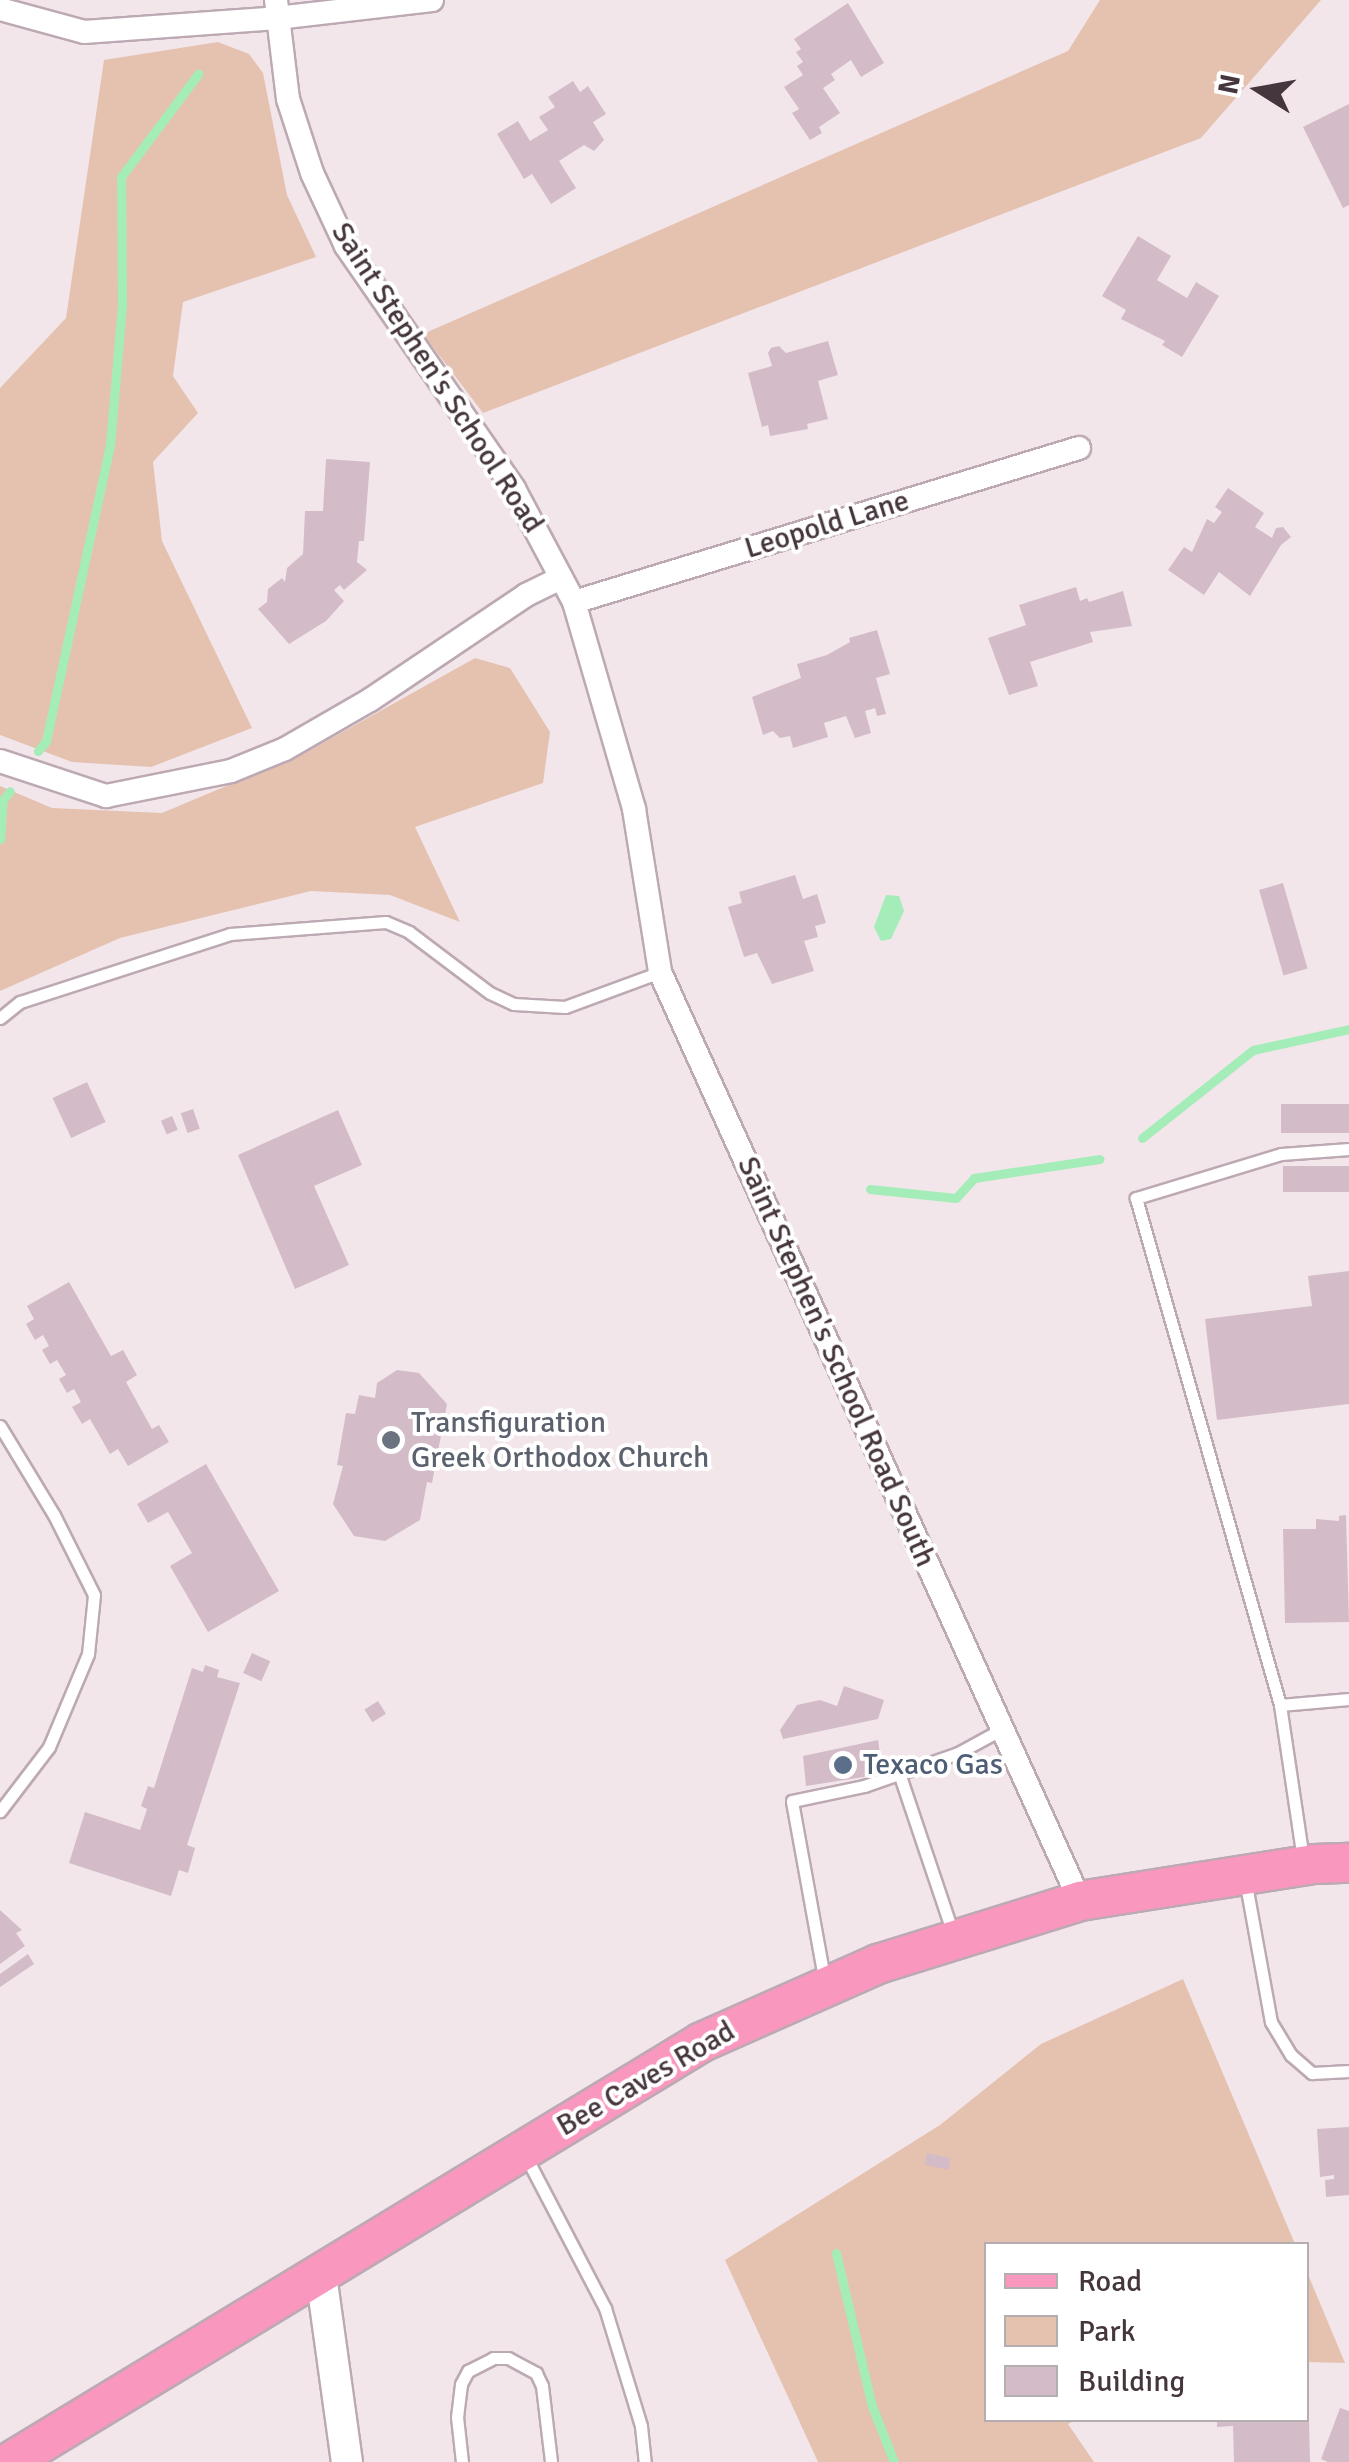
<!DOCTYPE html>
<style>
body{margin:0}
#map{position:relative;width:1349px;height:2462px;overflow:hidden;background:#f2e6eb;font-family:Signika,sans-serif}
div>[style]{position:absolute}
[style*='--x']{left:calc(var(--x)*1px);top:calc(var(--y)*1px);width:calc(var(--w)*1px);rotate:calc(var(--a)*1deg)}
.green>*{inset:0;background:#e5c2b0}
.water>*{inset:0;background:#a4edb9}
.stream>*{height:9px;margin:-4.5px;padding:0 4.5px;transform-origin:4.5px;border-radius:4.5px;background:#a4edb9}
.building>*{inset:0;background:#d3bcc8;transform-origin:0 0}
.roads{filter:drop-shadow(2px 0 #bda9b3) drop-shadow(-2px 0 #bda9b3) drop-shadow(0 2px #bda9b3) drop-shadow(0 -2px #bda9b3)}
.service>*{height:11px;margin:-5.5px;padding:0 5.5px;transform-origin:5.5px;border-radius:5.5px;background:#fff}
.minor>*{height:22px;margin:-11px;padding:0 11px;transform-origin:11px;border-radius:11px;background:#fff}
.tertiary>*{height:30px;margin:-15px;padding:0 15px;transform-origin:15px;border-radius:15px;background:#fff}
.primary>*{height:38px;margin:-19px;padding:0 19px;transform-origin:19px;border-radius:19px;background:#fa97bf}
.dots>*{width:28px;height:28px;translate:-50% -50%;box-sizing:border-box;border:5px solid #fff;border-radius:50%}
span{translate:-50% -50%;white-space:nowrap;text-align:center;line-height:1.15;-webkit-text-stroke:8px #fff;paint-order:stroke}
.street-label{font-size:30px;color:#45353d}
.worship-label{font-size:30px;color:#5b616d}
.left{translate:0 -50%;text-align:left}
.service-label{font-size:30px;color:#4e5e75}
.legend{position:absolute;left:984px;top:2242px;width:325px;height:180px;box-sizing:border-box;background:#fff;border:2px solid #b5aeb1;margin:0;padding:12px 18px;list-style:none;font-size:30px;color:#45353d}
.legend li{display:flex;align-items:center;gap:20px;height:50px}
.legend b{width:50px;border:2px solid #b5aeb1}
.north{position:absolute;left:1209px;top:40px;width:100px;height:100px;-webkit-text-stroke:8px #fff;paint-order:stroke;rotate:281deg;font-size:28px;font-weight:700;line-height:40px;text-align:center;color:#45353d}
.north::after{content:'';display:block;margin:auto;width:35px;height:45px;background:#45353d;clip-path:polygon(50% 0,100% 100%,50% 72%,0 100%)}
</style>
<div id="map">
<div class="green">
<div style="clip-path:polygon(1100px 0,1321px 0,1201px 138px,483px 413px,423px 334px,1068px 51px)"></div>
<div style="clip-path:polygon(218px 42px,249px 54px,263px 73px,287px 195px,316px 257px,183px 302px,173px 376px,198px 413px,153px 462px,162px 541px,252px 728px,151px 767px,72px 762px,0 735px,0 388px,66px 318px,104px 60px)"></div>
<div style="clip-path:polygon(475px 658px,510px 668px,550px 732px,543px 783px,415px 827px,460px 922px,390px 895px,311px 891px,120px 938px,0 991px,0 786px,52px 808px,162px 813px,305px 753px)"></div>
<div style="clip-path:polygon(1183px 1979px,1295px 2244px,986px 2244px,986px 2420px,1075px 2420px,1068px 2424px,1094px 2462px,818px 2462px,725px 2260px,940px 2125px,1041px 2044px)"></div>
<div style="clip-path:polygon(1306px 2272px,1307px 2272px,1345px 2363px,1307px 2362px)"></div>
</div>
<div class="water">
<div style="clip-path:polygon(886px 895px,899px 896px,904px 911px,891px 939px,881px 941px,874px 927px)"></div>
</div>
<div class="stream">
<div style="--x:38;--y:751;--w:13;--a:-51"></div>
<div style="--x:46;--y:741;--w:303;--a:-77.8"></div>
<div style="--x:110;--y:445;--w:141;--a:-85.1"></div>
<div style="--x:122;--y:305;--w:128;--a:-90.4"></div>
<div style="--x:121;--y:177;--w:129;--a:-53.2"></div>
<div style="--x:0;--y:839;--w:39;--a:-86"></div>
<div style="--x:3;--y:800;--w:11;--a:-52"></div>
<div style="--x:1142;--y:1138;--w:142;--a:-38.4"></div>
<div style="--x:1253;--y:1050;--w:98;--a:-12.3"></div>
<div style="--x:870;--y:1189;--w:86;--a:6"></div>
<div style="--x:956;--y:1198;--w:27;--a:-48"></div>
<div style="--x:974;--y:1178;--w:127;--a:-8.6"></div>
<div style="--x:836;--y:2253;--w:157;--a:76.8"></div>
<div style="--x:872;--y:2406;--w:60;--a:68.6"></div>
</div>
<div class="building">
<div style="clip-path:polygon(848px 3px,884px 63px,861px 77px,851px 60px,831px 74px,835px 80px,823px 88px,840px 113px,819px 127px,822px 133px,810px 140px,792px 113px,799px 109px,784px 87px,803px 75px,797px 66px,803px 62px,796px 52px,801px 49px,794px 39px)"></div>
<div style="clip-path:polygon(573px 81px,580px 92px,588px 86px,606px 114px,593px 122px,604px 140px,594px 151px,584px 145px,559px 161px,576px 188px,551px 204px,532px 174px,524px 179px,497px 134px,518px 121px,530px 141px,548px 130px,539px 117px,555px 107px,548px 97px)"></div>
<div style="clip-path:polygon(1349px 104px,1349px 205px,1343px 208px,1303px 127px)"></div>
<div style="clip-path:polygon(1138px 236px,1171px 256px,1157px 280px,1187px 298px,1196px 282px,1219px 296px,1182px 357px,1162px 345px,1165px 341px,1121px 319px,1126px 310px,1102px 296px)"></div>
<div style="clip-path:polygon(828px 341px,838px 375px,818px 381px,828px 419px,807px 424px,808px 429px,770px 436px,768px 425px,762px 427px,748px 373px,772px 366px,768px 353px,771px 348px,779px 346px,786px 353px)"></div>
<div style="clip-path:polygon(326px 459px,370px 462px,364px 541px,359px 541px,357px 562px,367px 570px,344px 590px,340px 585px,334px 590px,344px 601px,326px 621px,289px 644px,258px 609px,267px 602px,268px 589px,282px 578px,285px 582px,287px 568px,303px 554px,305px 511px,323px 511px)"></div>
<div style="clip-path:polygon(1228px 488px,1264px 513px,1255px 527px,1272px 538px,1276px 528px,1283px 527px,1291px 537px,1281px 545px,1250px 596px,1219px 572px,1204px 595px,1168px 570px,1184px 547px,1192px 552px,1207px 519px,1214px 523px,1222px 512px,1215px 507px)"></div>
<div style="clip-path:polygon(1076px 587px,1080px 601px,1087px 598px,1089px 602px,1123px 591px,1132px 626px,1090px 632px,1093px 642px,1030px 662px,1038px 686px,1009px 695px,988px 638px,1026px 625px,1019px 605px)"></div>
<div style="clip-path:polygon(877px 630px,890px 674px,876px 678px,886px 714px,877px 716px,875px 708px,865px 711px,871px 733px,855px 738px,846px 716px,824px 723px,828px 737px,793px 748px,790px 736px,780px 738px,773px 731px,763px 735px,752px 697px,801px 678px,797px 664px,827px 655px,850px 642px,849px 638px)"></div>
<div style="clip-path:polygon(795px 875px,803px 899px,817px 894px,826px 923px,815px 926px,818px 937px,804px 941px,814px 971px,772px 984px,757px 953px,744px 957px,728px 907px,742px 903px,739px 892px)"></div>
<div style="left:1283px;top:883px;width:89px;height:25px;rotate:74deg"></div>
<div style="left:87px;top:1082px;width:44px;height:38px;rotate:65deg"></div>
<div style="left:1349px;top:1104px;width:29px;height:68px;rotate:90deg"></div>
<div style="left:193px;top:1109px;width:21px;height:13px;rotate:71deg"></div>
<div style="clip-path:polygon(338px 1110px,362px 1165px,314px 1186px,349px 1265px,295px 1289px,238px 1155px)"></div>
<div style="left:172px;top:1116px;width:15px;height:12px;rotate:67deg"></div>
<div style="left:1349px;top:1166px;width:26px;height:66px;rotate:90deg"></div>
<div style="clip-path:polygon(1349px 1271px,1349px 1404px,1217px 1420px,1205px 1319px,1312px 1306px,1308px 1276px)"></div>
<div style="clip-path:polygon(69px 1282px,111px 1356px,123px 1350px,137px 1375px,126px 1382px,152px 1429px,159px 1425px,169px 1442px,128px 1466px,118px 1449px,110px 1454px,90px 1419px,82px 1424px,72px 1407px,81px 1402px,74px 1389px,67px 1393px,59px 1379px,66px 1375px,57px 1360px,50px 1364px,42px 1350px,49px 1346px,43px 1335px,35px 1340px,26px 1324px,34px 1319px,27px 1306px)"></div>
<div style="clip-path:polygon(397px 1370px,419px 1373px,447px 1404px,432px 1483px,427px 1482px,420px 1520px,385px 1541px,354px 1536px,333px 1504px,343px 1466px,337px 1465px,346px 1413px,355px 1414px,359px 1395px,375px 1398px,377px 1383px)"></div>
<div style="clip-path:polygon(206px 1464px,279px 1591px,208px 1632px,170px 1566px,192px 1553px,168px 1512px,148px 1523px,137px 1504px)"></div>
<div style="clip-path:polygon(1346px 1515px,1349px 1622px,1285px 1623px,1283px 1529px,1316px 1529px,1316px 1519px,1339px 1521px,1339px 1516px)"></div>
<div style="left:252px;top:1653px;width:20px;height:22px;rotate:24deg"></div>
<div style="clip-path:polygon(205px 1665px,219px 1670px,217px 1677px,240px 1683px,187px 1845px,195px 1848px,188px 1873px,179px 1870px,171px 1896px,69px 1863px,85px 1812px,140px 1830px,147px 1809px,141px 1806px,148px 1786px,154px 1788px,192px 1668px,203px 1672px)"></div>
<div style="clip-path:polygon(844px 1686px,884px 1700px,878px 1719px,783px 1739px,780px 1730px,797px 1705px,820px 1700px,837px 1706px)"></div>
<div style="left:378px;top:1701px;width:15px;height:16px;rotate:58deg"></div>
<div style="clip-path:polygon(878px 1740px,883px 1774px,806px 1786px,803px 1756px)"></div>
<div style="clip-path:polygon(0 1910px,22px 1930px,16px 1933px,25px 1946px,0 1964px)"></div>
<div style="clip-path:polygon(28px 1954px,34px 1964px,0 1987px,0 1974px)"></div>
<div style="clip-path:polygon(1349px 2127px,1349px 2195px,1326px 2197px,1325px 2180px,1334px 2179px,1334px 2175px,1320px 2177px,1317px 2129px)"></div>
<div style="left:927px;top:2153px;width:24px;height:12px;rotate:12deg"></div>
<div style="clip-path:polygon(1340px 2408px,1349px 2411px,1349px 2462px,1328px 2462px,1321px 2459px)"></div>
<div style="clip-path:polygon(1217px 2420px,1309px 2420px,1310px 2462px,1234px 2462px,1233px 2426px,1217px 2427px)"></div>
</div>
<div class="roads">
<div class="service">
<div style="--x:0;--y:1018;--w:26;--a:-39"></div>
<div style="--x:20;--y:1002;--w:221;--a:-17.9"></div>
<div style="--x:230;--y:934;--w:156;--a:-4.4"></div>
<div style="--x:386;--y:922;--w:25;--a:23"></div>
<div style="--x:409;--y:932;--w:101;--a:37"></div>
<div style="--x:490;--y:993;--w:26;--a:25"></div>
<div style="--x:514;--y:1004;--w:51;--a:3.4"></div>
<div style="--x:565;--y:1007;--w:101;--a:-20.2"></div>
<div style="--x:1349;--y:1149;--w:68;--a:175.8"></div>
<div style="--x:1281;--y:1154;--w:152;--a:163.1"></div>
<div style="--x:1136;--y:1198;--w:527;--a:74.14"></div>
<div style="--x:1280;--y:1705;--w:69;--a:-5"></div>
<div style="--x:0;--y:1426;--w:104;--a:58.8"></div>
<div style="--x:54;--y:1515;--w:89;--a:63.4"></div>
<div style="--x:94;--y:1595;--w:59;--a:95.8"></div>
<div style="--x:88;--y:1654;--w:101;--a:112.8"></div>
<div style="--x:49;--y:1747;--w:81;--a:127.4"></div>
<div style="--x:1280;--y:1705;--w:156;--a:81.5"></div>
<div style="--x:899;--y:1773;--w:172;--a:71.4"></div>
<div style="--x:1245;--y:1879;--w:145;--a:79.7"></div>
<div style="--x:1271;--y:2022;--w:39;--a:59"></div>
<div style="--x:1291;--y:2055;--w:28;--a:41"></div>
<div style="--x:1312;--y:2073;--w:37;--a:-3"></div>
<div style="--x:825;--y:1983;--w:185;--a:-100.3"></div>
<div style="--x:792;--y:1801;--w:74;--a:-11.8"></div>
<div style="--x:864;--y:1786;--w:100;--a:-19.3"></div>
<div style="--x:958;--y:1753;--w:50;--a:-28.6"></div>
<div style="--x:525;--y:2155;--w:173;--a:62.4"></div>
<div style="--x:605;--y:2308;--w:123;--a:73"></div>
<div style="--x:641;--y:2426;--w:36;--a:84"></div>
<div style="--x:462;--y:2462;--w:45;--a:-96.3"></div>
<div style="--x:457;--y:2417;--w:33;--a:-83"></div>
<div style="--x:461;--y:2384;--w:15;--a:-62"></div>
<div style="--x:468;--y:2371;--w:28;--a:-27"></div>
<div style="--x:493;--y:2358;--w:15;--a:0"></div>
<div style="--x:508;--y:2358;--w:32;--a:28"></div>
<div style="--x:536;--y:2373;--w:14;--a:65"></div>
<div style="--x:542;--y:2386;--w:77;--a:83.2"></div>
</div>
<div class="minor">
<div style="--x:276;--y:0;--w:100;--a:83.1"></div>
<div style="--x:288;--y:99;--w:78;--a:72"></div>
<div style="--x:312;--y:173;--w:81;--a:65"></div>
<div style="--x:346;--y:246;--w:295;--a:55.3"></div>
<div style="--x:514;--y:489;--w:128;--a:62"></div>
<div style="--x:574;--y:602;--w:216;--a:73.8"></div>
<div style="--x:634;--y:809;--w:165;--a:80.9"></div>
<div style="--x:660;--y:972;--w:1020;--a:65.67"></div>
<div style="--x:0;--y:9;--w:87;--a:15.3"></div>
<div style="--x:84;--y:32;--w:194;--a:-4.1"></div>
<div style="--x:277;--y:18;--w:156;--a:-6.6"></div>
<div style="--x:574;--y:602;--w:528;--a:-16.96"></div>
<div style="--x:0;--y:761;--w:112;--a:18.3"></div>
<div style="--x:106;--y:796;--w:127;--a:-11.3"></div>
<div style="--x:231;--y:771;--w:58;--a:-22.2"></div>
<div style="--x:285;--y:749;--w:98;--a:-30"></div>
<div style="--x:370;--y:700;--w:188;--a:-33.9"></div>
<div style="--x:526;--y:595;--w:39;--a:-26"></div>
</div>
<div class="tertiary">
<div style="--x:321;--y:2275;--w:189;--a:82.1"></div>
</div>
<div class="primary">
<div style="--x:10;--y:2462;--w:809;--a:-31.26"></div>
<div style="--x:702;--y:2042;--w:193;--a:-23.9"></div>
<div style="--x:878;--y:1964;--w:212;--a:-17.3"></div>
<div style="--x:1080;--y:1901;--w:237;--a:-9"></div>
<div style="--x:1314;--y:1864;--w:35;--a:-2"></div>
</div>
</div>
<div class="dots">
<div style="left:391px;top:1440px;background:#6b7280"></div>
<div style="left:843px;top:1765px;background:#5c6f8a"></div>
</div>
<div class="street-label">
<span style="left:437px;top:378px;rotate:57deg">Saint Stephen's School Road</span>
<span style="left:827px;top:525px;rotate:-17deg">Leopold Lane</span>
<span style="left:836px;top:1362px;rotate:66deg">Saint Stephen's School Road South</span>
<span style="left:646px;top:2079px;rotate:-30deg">Bee Caves Road</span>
</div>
<div class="worship-label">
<span class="left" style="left:411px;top:1440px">Transfiguration<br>Greek Orthodox Church</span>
</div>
<div class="service-label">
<span class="left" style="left:863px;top:1765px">Texaco Gas</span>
</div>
<ul class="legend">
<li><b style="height:12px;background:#fa97bf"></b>Road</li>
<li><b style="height:28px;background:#e5c2b0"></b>Park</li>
<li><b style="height:28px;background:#d3bcc8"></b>Building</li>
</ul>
<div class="north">N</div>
</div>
